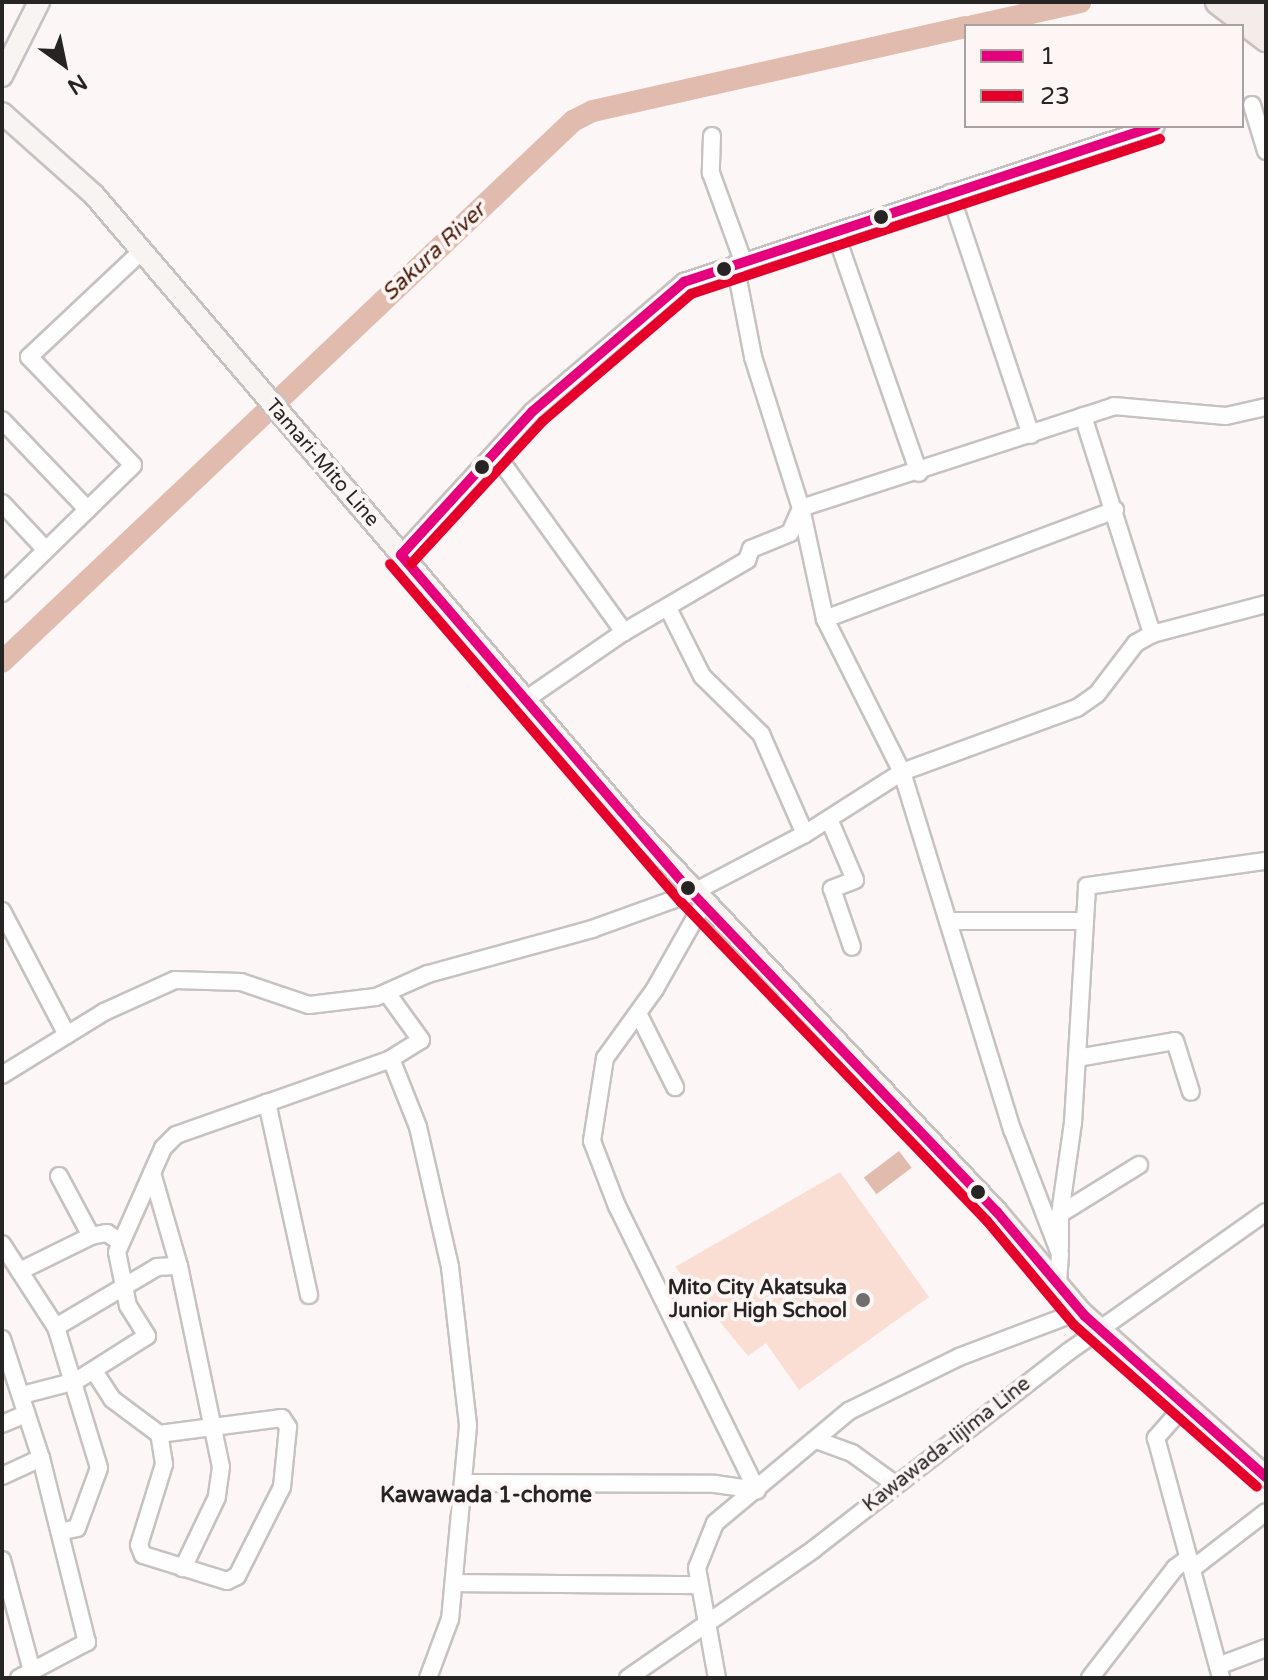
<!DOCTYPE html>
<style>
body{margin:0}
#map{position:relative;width:1268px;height:1680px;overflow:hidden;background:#fcf7f6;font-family:"Varela Round",sans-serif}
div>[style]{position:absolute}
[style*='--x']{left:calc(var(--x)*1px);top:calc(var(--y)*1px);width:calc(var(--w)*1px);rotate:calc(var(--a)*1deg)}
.green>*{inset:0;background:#faded4}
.water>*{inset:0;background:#e1bcae;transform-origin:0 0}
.river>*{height:22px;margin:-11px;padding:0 11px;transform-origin:11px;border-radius:11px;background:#e1bcae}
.roads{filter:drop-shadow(2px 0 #c6c2c1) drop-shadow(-2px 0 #c6c2c1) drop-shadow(0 2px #c6c2c1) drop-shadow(0 -2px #c6c2c1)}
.minor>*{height:16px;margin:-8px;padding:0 8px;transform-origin:8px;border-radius:8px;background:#fffefe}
.major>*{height:20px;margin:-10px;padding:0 10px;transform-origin:10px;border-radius:10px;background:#f8f4f2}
.highway>*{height:24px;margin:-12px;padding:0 12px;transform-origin:12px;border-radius:12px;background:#f4ece9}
.bus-1>*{height:10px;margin:-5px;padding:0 5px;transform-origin:5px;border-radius:5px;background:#e5007d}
.bus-2>*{height:10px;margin:-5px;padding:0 5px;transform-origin:5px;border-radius:5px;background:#e4002b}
.dots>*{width:22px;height:22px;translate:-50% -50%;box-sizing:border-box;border:4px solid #fef6f4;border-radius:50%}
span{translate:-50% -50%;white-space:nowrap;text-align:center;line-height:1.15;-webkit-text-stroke:8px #fef6f4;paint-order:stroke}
.street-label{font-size:20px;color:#272524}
.poi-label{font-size:20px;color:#272524;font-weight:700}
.right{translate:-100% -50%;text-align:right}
.water-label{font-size:22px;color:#4a1a07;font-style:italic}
.neighbourhood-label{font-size:22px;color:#272524;font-weight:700}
.frame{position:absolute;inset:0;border:4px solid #272524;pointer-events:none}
.legend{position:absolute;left:964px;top:24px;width:280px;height:104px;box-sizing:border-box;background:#fef6f4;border:2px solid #a8a2a1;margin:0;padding:10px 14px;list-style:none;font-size:24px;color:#272524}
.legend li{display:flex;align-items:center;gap:16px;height:40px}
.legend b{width:40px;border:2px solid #a8a2a1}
.north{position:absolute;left:24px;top:24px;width:80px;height:80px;-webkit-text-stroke:6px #fef6f4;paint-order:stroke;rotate:147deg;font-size:22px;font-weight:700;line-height:32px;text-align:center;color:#272524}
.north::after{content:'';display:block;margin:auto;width:28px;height:36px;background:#272524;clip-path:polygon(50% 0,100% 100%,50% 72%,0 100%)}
</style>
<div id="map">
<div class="green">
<div style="clip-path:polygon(840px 1172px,929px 1297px,799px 1390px,766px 1343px,748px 1356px,675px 1267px)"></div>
</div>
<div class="water">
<div style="left:899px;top:1151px;width:21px;height:44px;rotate:53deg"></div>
</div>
<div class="river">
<div style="--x:973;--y:26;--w:110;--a:-12.6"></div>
<div style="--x:2;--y:662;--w:787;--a:-43.45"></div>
<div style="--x:573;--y:121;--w:22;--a:-27"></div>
<div style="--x:593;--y:111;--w:382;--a:-12.7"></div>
</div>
<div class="roads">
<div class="minor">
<div style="--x:1252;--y:105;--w:48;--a:73.1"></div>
<div style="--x:712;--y:136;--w:37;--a:92"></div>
<div style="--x:711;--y:173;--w:94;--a:70"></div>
<div style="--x:950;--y:193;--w:255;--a:71.5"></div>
<div style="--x:835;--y:232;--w:255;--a:70.8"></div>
<div style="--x:735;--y:264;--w:95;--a:79"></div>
<div style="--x:753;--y:357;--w:158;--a:72.4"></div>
<div style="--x:801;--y:508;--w:114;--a:77.8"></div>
<div style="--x:825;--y:619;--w:171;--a:63.3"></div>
<div style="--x:902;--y:772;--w:374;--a:72.9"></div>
<div style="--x:1012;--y:1129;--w:134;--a:69"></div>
<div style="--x:1060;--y:1254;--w:31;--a:94"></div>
<div style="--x:1083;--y:416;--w:229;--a:72.4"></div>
<div style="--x:2;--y:420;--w:124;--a:46.3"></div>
<div style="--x:495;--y:453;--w:221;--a:54.2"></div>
<div style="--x:2;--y:503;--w:64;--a:46.9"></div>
<div style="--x:401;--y:555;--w:195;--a:-47.5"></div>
<div style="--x:533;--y:411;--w:199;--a:-40.5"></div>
<div style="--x:684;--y:282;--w:497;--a:-18.3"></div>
<div style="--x:2;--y:593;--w:183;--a:-44.3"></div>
<div style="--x:133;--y:465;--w:150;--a:-133.9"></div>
<div style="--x:29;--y:357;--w:155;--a:-43.2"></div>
<div style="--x:668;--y:608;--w:76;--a:63.4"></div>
<div style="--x:702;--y:676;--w:83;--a:44.5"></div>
<div style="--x:761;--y:734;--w:109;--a:66.3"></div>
<div style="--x:825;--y:619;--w:310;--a:-20.6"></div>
<div style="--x:525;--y:700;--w:120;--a:-34.5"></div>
<div style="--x:624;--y:632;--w:143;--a:-30.3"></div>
<div style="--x:747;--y:560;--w:12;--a:-70"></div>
<div style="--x:751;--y:549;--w:42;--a:-22.3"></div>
<div style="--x:790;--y:533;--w:27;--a:-66"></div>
<div style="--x:801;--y:508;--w:329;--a:-18"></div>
<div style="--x:1114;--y:406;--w:112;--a:5.1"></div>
<div style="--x:1226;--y:416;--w:41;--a:-12.7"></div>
<div style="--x:829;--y:819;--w:66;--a:66.9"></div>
<div style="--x:855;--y:880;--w:25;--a:159"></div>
<div style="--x:832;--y:889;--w:61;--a:71"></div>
<div style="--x:703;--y:904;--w:98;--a:119.5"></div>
<div style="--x:655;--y:989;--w:85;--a:125.9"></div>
<div style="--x:605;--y:1058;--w:84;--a:98.9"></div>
<div style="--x:592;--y:1141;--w:70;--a:69"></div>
<div style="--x:617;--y:1206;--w:317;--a:63.8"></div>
<div style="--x:2;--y:911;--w:140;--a:62.3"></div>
<div style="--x:948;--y:921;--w:137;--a:0"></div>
<div style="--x:387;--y:993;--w:58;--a:54.1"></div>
<div style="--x:421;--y:1040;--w:36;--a:148"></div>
<div style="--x:391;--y:1059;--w:73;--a:68.3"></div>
<div style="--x:418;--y:1127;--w:144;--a:77.1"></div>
<div style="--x:450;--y:1267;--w:160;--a:83.5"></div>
<div style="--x:468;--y:1426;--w:194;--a:95.3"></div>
<div style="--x:450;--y:1619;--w:63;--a:110.4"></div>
<div style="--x:638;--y:1013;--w:83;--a:63.4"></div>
<div style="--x:1077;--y:1058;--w:99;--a:-9.8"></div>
<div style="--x:1175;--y:1041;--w:53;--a:72.6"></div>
<div style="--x:2;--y:1075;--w:120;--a:-31.7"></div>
<div style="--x:104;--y:1012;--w:78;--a:-24.3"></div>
<div style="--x:175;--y:980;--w:66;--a:1.7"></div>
<div style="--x:241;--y:982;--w:72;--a:18.7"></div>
<div style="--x:309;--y:1005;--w:67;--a:-6.8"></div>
<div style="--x:376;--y:997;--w:57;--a:-23.9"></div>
<div style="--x:428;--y:974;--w:170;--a:-15.3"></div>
<div style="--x:592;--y:929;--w:106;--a:-19.8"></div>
<div style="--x:692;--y:893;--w:127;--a:-27.6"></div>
<div style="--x:805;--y:834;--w:115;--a:-32.6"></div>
<div style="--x:902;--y:772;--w:186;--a:-20.1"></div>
<div style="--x:1077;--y:708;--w:24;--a:-35"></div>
<div style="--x:1097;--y:694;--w:64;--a:-52.6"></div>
<div style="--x:1136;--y:643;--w:18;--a:-29"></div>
<div style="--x:1152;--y:634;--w:118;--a:-14.7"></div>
<div style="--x:152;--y:1173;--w:97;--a:73.8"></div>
<div style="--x:179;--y:1266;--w:205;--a:78.2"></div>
<div style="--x:221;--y:1467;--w:30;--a:98"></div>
<div style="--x:217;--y:1497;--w:79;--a:115.6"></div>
<div style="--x:59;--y:1176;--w:68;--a:61.9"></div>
<div style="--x:1060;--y:1214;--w:92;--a:-81.9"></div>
<div style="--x:1073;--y:1123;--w:237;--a:-86.6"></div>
<div style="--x:1087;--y:886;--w:181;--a:-8"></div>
<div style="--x:2;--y:1244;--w:99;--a:57"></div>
<div style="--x:56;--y:1327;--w:147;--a:73"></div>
<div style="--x:99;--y:1468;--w:64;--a:110.1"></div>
<div style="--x:77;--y:1528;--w:18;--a:167"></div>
<div style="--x:1060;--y:1248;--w:34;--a:-90"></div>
<div style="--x:1060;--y:1214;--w:93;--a:-31.8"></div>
<div style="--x:22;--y:1270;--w:77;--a:-26.2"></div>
<div style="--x:91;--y:1236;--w:16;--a:-11"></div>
<div style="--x:107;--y:1233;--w:14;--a:34"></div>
<div style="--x:309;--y:1295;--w:197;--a:-102.3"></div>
<div style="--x:267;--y:1103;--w:132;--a:-19.5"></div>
<div style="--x:56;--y:1327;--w:117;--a:-30.7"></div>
<div style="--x:157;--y:1267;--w:22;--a:-3"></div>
<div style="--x:2;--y:1339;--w:125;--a:71.9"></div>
<div style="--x:41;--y:1458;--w:190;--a:76"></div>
<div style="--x:87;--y:1642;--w:77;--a:152.1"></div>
<div style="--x:94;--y:1371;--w:33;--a:57"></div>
<div style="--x:112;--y:1399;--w:59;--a:36.7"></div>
<div style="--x:159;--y:1434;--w:124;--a:-7.4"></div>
<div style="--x:282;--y:1418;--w:11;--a:56"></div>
<div style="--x:288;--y:1427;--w:60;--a:95.7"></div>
<div style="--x:282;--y:1487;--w:100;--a:116.8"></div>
<div style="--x:237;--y:1576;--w:11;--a:153"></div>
<div style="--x:227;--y:1581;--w:88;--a:-162.8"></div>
<div style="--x:143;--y:1555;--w:11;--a:-112"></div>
<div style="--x:139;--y:1545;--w:85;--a:-72.8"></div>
<div style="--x:164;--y:1464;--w:30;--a:-99"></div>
<div style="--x:22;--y:1395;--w:56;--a:-14.5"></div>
<div style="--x:76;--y:1381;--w:84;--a:-32.4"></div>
<div style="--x:147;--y:1336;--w:36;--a:-122"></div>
<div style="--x:128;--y:1306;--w:55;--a:-101.5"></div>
<div style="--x:117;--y:1252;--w:114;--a:-66.1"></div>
<div style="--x:163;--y:1148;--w:18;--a:-45"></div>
<div style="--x:176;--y:1135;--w:96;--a:-19.4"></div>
<div style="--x:1184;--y:1406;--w:43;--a:131.2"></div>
<div style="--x:1156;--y:1438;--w:249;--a:74.8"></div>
<div style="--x:2;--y:1424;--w:26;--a:-23"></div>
<div style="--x:819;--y:1441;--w:35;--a:20"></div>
<div style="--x:852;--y:1453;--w:54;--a:36"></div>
<div style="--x:2;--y:1476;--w:43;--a:-24.8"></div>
<div style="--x:467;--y:1483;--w:248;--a:0.2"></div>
<div style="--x:715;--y:1484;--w:42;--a:8.1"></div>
<div style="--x:2;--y:1560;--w:115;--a:74.9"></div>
<div style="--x:1192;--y:1569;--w:93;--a:-37.6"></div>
<div style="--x:455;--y:1583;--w:244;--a:0.5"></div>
<div style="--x:1218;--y:1666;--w:51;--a:-20.6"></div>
<div style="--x:628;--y:1678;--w:226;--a:-34.7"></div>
<div style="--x:814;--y:1549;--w:321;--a:-37.8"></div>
<div style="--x:1068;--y:1352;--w:242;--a:-35.3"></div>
<div style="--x:717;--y:1678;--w:112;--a:-100.3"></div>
<div style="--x:697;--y:1568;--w:48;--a:-68.2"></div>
<div style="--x:715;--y:1523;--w:175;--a:-39.9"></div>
<div style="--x:849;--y:1411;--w:123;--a:-26.1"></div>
<div style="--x:959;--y:1357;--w:129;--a:-20.8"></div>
<div style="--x:1090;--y:1678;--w:139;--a:-52.3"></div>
<div style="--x:1175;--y:1568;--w:17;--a:-36"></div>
</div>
<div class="major">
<div style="--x:2;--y:76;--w:83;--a:-63.4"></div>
<div style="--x:2;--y:113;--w:123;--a:41.7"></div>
<div style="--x:94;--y:195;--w:823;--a:49.48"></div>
<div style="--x:629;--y:821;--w:537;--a:46.74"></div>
<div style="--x:997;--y:1212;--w:129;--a:50"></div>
<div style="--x:1080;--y:1311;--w:249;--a:41.7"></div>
</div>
<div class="highway">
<div style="--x:1218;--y:2;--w:61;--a:37.6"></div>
<div style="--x:1246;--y:2;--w:26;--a:39"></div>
</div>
</div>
<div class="bus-1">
<div style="--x:401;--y:555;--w:446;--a:49.3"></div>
<div style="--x:692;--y:893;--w:441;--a:46.3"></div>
<div style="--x:997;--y:1212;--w:136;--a:49.8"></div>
<div style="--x:1085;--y:1316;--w:242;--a:41.7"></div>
<div style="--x:401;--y:555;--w:195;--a:-47.5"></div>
<div style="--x:533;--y:411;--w:199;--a:-40.5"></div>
<div style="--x:684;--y:282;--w:497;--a:-18.3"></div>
</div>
<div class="bus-2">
<div style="--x:390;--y:564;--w:446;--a:49.3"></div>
<div style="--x:681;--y:902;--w:442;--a:46.2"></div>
<div style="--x:987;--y:1221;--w:136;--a:50.1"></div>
<div style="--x:1074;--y:1325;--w:244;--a:41.5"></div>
<div style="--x:411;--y:564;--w:195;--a:-47.3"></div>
<div style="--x:543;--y:421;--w:195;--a:-40.6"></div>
<div style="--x:691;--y:294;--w:494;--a:-18.3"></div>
</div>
<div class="dots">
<div style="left:881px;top:217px;background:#272524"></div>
<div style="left:724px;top:269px;background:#272524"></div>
<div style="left:482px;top:467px;background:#272524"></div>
<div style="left:688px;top:888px;background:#272524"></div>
<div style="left:978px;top:1192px;background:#272524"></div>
<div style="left:863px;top:1300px;background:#726e6e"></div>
</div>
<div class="street-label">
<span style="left:322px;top:463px;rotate:49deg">Tamari-Mito Line</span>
<span style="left:947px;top:1445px;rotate:-38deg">Kawawada-Iijima Line</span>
</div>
<div class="poi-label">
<span class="right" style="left:847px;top:1300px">Mito City Akatsuka<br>Junior High School</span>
</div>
<div class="water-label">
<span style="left:434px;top:252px;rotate:-43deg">Sakura River</span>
</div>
<div class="neighbourhood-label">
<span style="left:486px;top:1496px">Kawawada 1-chome</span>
</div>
<div class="frame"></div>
<ul class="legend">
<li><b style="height:10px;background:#e5007d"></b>1</li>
<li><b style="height:10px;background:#e4002b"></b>23</li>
</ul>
<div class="north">N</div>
</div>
